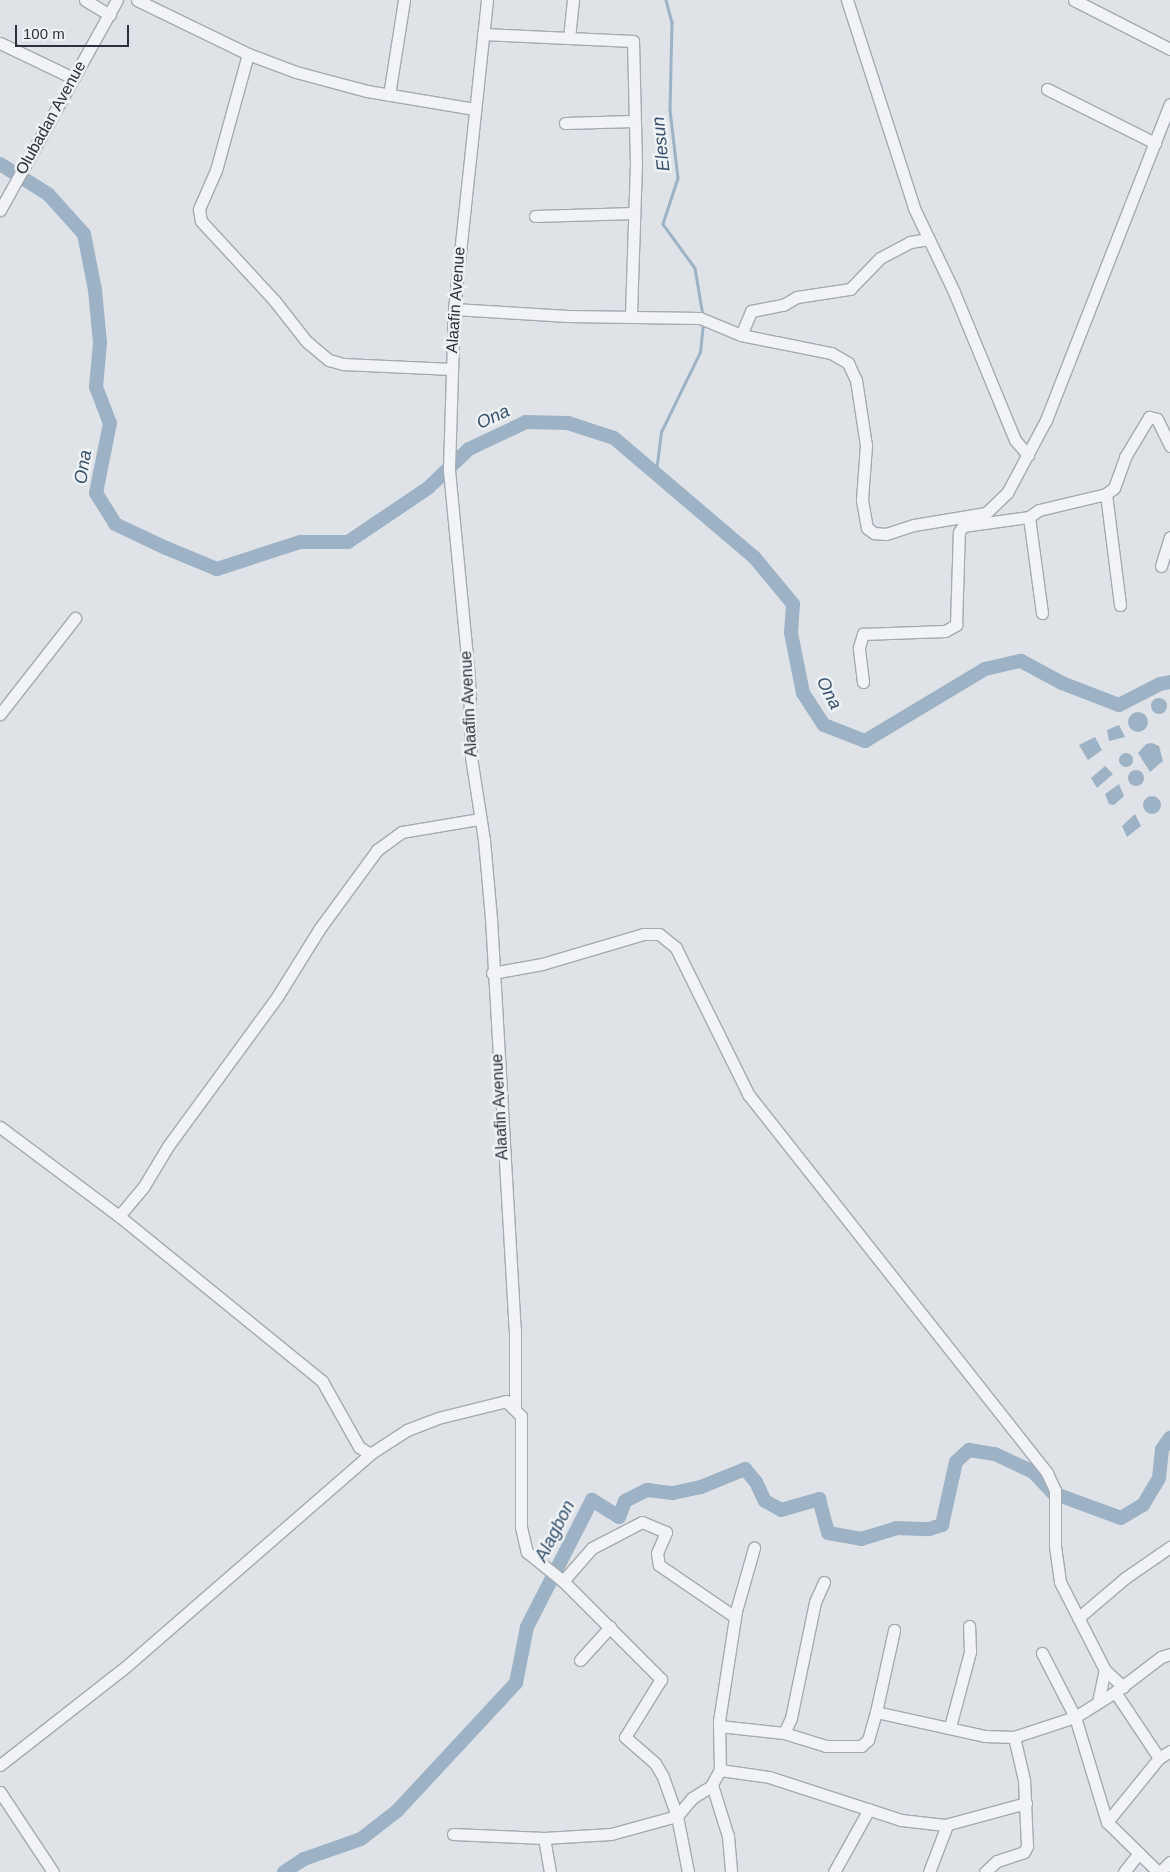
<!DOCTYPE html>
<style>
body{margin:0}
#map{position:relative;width:1170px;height:1872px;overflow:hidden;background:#dfe3e7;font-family:Arial,sans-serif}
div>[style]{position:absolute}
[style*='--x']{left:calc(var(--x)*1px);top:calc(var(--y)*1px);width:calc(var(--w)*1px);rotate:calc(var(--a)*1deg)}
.water>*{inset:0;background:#9db2c4}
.round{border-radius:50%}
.stream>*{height:2.5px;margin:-1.25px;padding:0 1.25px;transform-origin:1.25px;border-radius:1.25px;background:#9db2c4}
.river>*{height:14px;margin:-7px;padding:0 7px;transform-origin:7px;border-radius:7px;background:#9db2c4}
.roads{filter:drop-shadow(1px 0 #a5aab1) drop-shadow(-1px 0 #a5aab1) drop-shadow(0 1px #a5aab1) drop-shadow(0 -1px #a5aab1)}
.minor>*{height:11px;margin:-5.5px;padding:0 5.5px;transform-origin:5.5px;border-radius:5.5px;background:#f2f3f6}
span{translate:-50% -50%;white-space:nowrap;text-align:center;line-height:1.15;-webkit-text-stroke:5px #eff2f5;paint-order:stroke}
.street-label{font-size:16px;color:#2a313d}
.water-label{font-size:18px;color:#37516d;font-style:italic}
.scale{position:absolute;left:15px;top:25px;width:114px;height:22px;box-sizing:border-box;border:2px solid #2a313d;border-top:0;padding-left:6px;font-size:15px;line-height:18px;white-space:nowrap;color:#2a313d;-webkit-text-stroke:4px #eff2f5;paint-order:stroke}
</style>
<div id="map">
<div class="water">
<div class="round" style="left:1151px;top:698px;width:16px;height:16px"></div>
<div class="round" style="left:1128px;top:712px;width:20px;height:20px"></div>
<div style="clip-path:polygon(1119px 725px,1125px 737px,1109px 741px,1107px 730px)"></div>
<div style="clip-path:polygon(1095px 737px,1102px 750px,1088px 760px,1079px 745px)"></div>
<div style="clip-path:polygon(1152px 743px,1159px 746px,1163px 761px,1150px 772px,1138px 753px,1146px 744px)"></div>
<div class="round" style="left:1119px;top:753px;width:14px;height:14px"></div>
<div style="clip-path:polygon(1105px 766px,1113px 774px,1097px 788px,1091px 778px)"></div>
<div class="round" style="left:1128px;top:770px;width:16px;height:16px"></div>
<div style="clip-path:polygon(1119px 784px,1124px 796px,1114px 805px,1109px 804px,1105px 794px)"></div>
<div class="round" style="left:1143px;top:796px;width:18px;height:18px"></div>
<div style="clip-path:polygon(1135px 814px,1141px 826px,1127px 837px,1122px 826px)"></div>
</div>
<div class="stream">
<div style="--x:666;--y:0;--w:23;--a:75"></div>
<div style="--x:672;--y:22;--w:88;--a:91.3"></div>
<div style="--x:670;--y:110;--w:68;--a:83.3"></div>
<div style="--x:678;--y:178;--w:48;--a:108.1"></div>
<div style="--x:663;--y:224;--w:54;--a:54"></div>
<div style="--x:695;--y:268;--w:49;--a:80.5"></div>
<div style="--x:656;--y:472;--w:40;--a:-82.9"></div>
<div style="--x:661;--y:432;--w:89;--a:-64"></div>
<div style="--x:700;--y:352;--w:28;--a:-84"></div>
</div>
<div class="river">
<div style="--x:0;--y:164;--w:57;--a:32"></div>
<div style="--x:48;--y:194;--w:54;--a:48"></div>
<div style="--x:84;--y:234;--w:57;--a:78.9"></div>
<div style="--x:95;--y:290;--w:53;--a:84.6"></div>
<div style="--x:100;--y:343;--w:44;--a:95.2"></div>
<div style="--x:96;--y:387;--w:39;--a:69"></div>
<div style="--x:110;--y:423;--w:71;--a:101.3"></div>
<div style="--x:96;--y:493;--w:36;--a:58"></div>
<div style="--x:115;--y:524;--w:56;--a:25.2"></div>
<div style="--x:166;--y:548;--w:55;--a:22.4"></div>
<div style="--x:217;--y:569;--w:87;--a:-18"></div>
<div style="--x:300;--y:542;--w:48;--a:0"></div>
<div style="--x:348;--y:542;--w:97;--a:-34"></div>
<div style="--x:428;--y:488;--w:57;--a:-43.6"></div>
<div style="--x:469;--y:449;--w:63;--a:-25.3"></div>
<div style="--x:526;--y:422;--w:42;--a:1.4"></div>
<div style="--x:568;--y:423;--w:48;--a:18.1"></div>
<div style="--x:614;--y:438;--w:184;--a:40.4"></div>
<div style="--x:754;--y:557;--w:61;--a:50.3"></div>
<div style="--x:793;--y:604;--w:29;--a:94"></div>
<div style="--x:791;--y:633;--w:61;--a:78.7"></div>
<div style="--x:803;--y:693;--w:38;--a:57"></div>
<div style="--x:824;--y:725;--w:44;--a:21.3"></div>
<div style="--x:865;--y:741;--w:140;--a:-31"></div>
<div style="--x:985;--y:669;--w:37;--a:-13"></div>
<div style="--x:1021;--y:661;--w:47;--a:28.2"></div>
<div style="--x:1062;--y:683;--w:61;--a:21.1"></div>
<div style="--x:1119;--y:705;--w:46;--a:-27.1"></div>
<div style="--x:1160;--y:684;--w:10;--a:-11"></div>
<div style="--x:284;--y:1872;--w:24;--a:-33"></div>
<div style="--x:304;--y:1859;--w:60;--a:-19.3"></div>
<div style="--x:361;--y:1839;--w:46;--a:-37.9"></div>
<div style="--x:397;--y:1811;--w:175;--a:-47.1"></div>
<div style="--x:516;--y:1683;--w:57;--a:-78.9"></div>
<div style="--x:527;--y:1627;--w:143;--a:-62.9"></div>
<div style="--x:592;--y:1500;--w:32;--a:32"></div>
<div style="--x:619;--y:1517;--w:17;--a:-69"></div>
<div style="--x:625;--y:1501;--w:25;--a:-27"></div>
<div style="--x:647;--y:1490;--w:26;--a:7"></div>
<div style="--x:673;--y:1493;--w:29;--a:-12"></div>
<div style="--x:701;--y:1487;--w:48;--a:-22.2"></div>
<div style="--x:745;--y:1469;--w:17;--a:50"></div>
<div style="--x:756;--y:1482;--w:21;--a:65"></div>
<div style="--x:765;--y:1501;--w:18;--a:29"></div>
<div style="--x:781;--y:1510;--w:40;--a:-16"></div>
<div style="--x:819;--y:1499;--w:35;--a:75"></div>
<div style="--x:828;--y:1533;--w:34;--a:10"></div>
<div style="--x:861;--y:1539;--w:37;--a:-17"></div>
<div style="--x:896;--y:1528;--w:33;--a:2"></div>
<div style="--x:929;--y:1529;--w:14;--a:-17"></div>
<div style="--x:942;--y:1525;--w:65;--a:-77.5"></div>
<div style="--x:956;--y:1462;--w:18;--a:-43"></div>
<div style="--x:969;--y:1450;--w:26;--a:9"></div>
<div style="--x:995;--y:1454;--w:42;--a:25.3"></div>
<div style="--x:1033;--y:1472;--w:29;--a:46"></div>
<div style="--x:1053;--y:1493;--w:72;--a:20.2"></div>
<div style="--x:1121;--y:1518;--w:26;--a:-31"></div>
<div style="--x:1143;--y:1505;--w:31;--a:-59"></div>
<div style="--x:1159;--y:1478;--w:29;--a:-84"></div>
<div style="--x:1162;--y:1449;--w:14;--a:-54"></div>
</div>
<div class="roads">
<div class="minor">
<div style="--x:85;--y:0;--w:29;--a:31"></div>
<div style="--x:137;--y:0;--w:123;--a:25.9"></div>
<div style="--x:248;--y:54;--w:51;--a:20.6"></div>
<div style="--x:296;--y:72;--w:73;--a:15"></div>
<div style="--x:367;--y:91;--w:109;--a:9.5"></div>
<div style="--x:487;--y:0;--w:311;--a:96.1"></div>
<div style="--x:454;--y:309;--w:161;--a:91.8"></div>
<div style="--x:449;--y:470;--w:209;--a:84.5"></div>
<div style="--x:469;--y:678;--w:79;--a:88.5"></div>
<div style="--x:471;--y:757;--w:84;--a:81.1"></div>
<div style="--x:484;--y:840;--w:78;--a:84.9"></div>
<div style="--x:491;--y:918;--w:412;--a:86.7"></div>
<div style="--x:515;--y:1329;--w:79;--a:90"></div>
<div style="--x:847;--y:0;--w:219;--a:72.1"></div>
<div style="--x:914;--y:208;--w:93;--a:64.5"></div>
<div style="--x:954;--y:292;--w:160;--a:67.6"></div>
<div style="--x:1015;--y:440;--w:20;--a:49"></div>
<div style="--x:1074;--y:0;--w:108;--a:27"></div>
<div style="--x:483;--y:34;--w:150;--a:2.7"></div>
<div style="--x:633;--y:41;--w:122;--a:88.6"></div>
<div style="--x:636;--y:163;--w:152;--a:91.9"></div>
<div style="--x:569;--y:38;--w:38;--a:-84"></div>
<div style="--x:0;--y:43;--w:81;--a:25.6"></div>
<div style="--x:248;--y:54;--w:120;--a:105.4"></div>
<div style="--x:216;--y:170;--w:43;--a:113.6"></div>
<div style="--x:199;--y:209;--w:12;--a:81"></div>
<div style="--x:201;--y:221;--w:108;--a:47.3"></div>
<div style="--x:274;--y:300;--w:52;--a:52"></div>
<div style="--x:306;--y:341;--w:30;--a:40"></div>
<div style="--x:329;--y:360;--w:15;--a:16"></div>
<div style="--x:343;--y:364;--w:109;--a:2.6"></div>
<div style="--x:1047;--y:89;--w:121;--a:26.6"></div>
<div style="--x:389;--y:95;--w:96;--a:-81"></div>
<div style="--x:565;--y:123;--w:68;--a:-1.7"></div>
<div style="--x:0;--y:210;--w:240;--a:-60.9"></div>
<div style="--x:535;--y:216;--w:99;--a:-1.7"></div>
<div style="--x:454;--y:309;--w:114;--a:3.5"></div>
<div style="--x:568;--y:316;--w:132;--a:0.9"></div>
<div style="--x:700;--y:318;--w:44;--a:22.5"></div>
<div style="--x:741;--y:335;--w:92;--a:11.3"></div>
<div style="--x:831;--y:353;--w:20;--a:30"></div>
<div style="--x:848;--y:363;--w:19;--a:65"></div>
<div style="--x:856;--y:380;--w:66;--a:81.3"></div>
<div style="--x:866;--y:445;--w:55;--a:94.2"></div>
<div style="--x:862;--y:500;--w:28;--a:80"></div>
<div style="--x:867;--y:528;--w:9;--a:36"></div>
<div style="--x:874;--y:533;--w:12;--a:5"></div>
<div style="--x:886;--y:534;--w:29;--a:-18"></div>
<div style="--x:914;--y:525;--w:73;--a:-9.5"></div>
<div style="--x:986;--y:513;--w:29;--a:-44"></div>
<div style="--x:1007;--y:493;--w:83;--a:-61.9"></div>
<div style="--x:1046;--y:420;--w:339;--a:-68.6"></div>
<div style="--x:741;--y:335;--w:26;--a:-67"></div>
<div style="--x:751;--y:311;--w:33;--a:-11"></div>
<div style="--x:783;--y:305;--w:16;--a:-30"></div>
<div style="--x:797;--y:297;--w:54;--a:-8.6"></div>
<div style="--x:850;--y:289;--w:43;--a:-45.9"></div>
<div style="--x:880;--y:258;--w:34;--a:-28"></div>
<div style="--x:910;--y:242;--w:19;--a:-9"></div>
<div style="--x:1106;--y:494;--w:112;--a:82.8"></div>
<div style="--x:1029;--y:517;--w:97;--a:82.3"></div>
<div style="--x:1161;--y:566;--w:30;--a:-73"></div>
<div style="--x:863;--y:682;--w:35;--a:-97"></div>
<div style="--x:859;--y:647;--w:14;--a:-73"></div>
<div style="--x:863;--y:634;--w:82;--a:-2.1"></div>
<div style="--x:945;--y:631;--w:13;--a:-29"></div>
<div style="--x:956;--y:625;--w:93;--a:-88.2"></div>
<div style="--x:959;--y:532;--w:7;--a:-56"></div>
<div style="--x:963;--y:526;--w:67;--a:-7.8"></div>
<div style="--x:1029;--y:517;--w:12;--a:-35"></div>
<div style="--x:1039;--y:510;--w:69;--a:-13.4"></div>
<div style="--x:1106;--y:494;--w:10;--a:-37"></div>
<div style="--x:1114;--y:488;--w:33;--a:-70"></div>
<div style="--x:1125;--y:457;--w:47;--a:-59"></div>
<div style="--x:1149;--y:417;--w:8;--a:14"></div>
<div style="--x:1157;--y:419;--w:30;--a:64"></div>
<div style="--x:0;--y:714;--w:122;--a:-52"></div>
<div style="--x:492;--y:973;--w:51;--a:-10.2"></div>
<div style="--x:542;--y:964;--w:105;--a:-16.5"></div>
<div style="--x:643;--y:934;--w:16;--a:0"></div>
<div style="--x:659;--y:934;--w:22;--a:39"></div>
<div style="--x:676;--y:948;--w:163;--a:63.7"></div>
<div style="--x:748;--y:1094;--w:483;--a:51.7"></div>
<div style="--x:1047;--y:1473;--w:19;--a:65"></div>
<div style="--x:1055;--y:1490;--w:56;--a:90"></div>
<div style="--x:1055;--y:1546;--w:36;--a:82"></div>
<div style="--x:1060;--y:1582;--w:99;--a:62.9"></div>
<div style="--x:1105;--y:1670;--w:25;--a:43"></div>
<div style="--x:0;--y:1127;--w:149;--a:36.8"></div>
<div style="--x:119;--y:1216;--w:262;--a:39.1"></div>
<div style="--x:322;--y:1381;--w:76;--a:60.7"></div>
<div style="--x:359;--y:1447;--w:13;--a:32"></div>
<div style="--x:119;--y:1216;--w:39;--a:-50"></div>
<div style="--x:144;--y:1186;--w:47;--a:-59"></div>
<div style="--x:168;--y:1146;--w:185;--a:-53.8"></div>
<div style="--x:277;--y:997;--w:81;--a:-58.1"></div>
<div style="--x:320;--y:928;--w:97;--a:-53.8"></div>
<div style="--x:377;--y:850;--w:31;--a:-36"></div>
<div style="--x:402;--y:832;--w:78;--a:-9.6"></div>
<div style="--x:563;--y:1581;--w:44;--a:-48.7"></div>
<div style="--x:592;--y:1548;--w:56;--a:-27.5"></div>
<div style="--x:642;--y:1522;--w:26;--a:23"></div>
<div style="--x:666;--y:1532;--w:23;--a:113"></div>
<div style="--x:657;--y:1553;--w:12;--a:81"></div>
<div style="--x:659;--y:1565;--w:92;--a:34.4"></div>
<div style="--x:1078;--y:1618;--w:62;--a:-40.4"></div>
<div style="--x:1125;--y:1578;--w:55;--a:-34.6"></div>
<div style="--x:1042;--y:1653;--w:72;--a:62.7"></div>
<div style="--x:1075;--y:1717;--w:110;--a:73.1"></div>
<div style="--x:1107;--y:1822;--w:71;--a:44.4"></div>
<div style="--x:580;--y:1660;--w:45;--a:-47.7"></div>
<div style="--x:1115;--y:1692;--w:79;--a:56.3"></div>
<div style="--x:1098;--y:1702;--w:33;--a:-78"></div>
<div style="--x:876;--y:1712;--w:112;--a:12.4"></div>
<div style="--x:985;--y:1736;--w:29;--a:2"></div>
<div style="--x:1014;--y:1737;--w:64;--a:-18.2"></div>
<div style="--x:1075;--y:1717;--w:47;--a:-32"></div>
<div style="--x:1115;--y:1692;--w:58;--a:-37.3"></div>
<div style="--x:1161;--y:1657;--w:9;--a:-18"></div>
<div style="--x:719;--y:1726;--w:65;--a:6.1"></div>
<div style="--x:784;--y:1733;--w:44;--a:17.2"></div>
<div style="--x:826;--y:1746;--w:35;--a:0"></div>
<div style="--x:861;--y:1746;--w:9;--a:-41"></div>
<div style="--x:868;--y:1740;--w:29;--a:-74"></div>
<div style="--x:876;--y:1712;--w:84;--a:-77.6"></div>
<div style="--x:950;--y:1727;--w:78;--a:-75.1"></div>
<div style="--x:970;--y:1652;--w:26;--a:-92"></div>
<div style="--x:784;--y:1733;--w:17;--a:-65"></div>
<div style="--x:791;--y:1718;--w:118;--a:-78.3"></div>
<div style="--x:815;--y:1602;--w:22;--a:-66"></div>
<div style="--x:0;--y:1765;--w:156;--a:-38"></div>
<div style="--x:123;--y:1669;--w:327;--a:-41"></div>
<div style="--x:370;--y:1454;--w:44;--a:-33"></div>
<div style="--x:407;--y:1430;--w:33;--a:-21"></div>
<div style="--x:438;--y:1418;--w:70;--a:-14"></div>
<div style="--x:506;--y:1401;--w:21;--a:45"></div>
<div style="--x:521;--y:1416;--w:111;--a:90"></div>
<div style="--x:521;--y:1527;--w:26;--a:77"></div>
<div style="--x:527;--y:1552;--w:46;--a:38.9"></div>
<div style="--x:563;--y:1581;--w:139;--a:45"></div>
<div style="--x:661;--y:1679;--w:68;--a:121.8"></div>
<div style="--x:625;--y:1737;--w:40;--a:41"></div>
<div style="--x:655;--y:1763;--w:16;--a:60"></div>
<div style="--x:663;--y:1777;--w:41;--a:70.3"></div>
<div style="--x:677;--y:1816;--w:57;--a:78.9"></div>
<div style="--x:720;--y:1770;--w:49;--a:8.1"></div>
<div style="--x:769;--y:1777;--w:139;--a:18"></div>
<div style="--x:901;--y:1820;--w:44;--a:6.5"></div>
<div style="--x:945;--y:1825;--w:84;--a:-15.2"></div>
<div style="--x:712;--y:1785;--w:53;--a:72.6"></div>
<div style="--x:728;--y:1836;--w:36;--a:85"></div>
<div style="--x:0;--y:1792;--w:96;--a:56.5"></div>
<div style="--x:1107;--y:1822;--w:82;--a:-50.9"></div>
<div style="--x:1159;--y:1758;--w:13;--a:-32"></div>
<div style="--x:453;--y:1834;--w:91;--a:2.5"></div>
<div style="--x:544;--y:1838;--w:67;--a:-3.4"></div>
<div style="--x:611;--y:1834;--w:68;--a:-15.3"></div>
<div style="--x:677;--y:1816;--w:23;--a:-50"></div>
<div style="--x:692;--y:1798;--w:22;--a:-32"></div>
<div style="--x:711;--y:1786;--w:18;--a:-61"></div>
<div style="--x:720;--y:1770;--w:49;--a:-91.2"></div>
<div style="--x:719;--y:1721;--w:111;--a:-81.2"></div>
<div style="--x:736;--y:1611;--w:66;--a:-74.1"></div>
<div style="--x:544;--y:1838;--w:35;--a:80"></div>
<div style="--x:834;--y:1872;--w:72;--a:-60.9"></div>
<div style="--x:929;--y:1872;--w:50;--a:-69"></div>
<div style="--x:985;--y:1872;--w:16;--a:-43"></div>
<div style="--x:997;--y:1861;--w:28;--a:-18"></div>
<div style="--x:1024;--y:1852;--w:7;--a:-63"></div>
<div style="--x:1027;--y:1846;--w:66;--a:-92.6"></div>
<div style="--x:1024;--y:1780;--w:44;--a:-103.1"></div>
<div style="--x:1124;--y:1872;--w:24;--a:-52"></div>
<div style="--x:1160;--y:1872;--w:14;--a:-45"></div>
</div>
</div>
<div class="street-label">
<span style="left:51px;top:118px;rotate:-61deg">Olubadan Avenue</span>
<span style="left:456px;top:300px;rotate:-86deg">Alaafin Avenue</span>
<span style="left:469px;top:704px;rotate:-93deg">Alaafin Avenue</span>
<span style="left:500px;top:1107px;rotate:-93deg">Alaafin Avenue</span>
</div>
<div class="water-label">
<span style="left:661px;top:144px;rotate:-96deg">Elesun</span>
<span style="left:493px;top:417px;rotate:-25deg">Ona</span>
<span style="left:83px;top:467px;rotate:-81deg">Ona</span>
<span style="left:829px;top:693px;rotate:63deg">Ona</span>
<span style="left:555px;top:1531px;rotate:-63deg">Alagbon</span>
</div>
<div class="scale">100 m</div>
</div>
